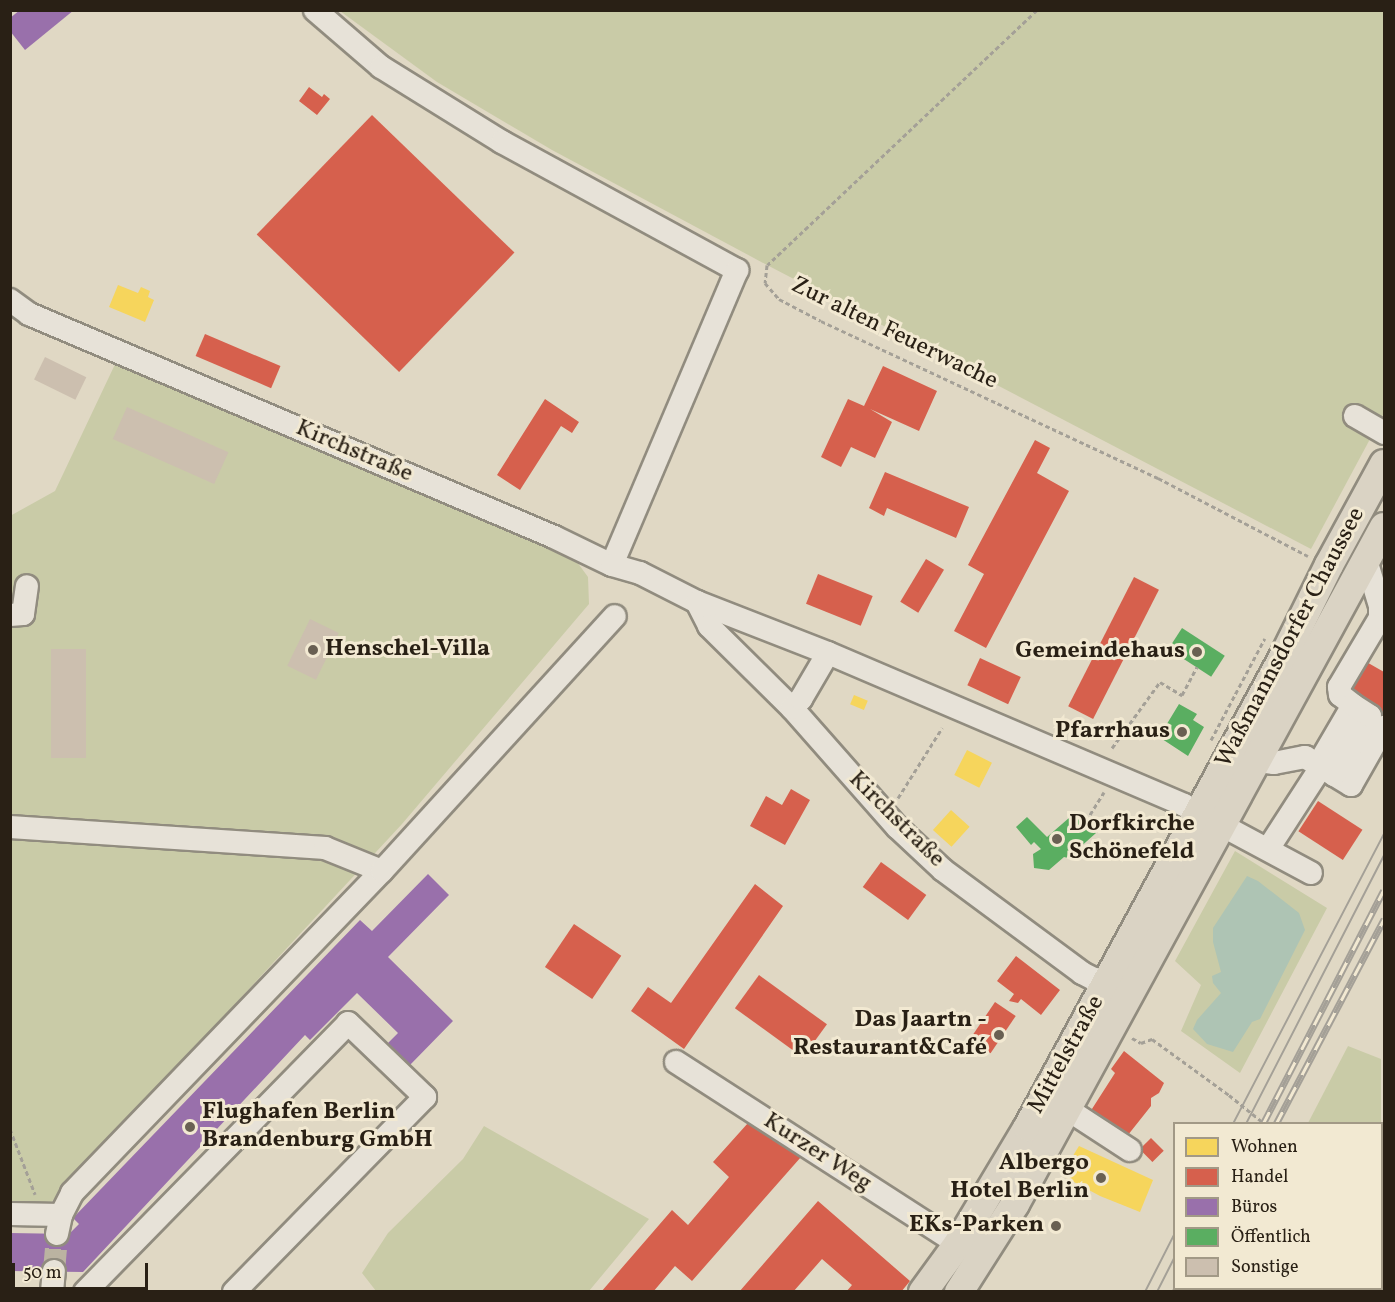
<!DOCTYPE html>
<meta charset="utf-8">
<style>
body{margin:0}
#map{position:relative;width:1395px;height:1302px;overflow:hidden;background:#e0d8c4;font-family:Vollkorn,serif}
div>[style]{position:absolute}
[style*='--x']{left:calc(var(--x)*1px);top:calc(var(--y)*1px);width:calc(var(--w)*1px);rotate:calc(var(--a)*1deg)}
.green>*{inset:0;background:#c9cba7}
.water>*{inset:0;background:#aec4b4}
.homes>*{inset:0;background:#f6d55c;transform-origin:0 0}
.shops>*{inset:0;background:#d6604d;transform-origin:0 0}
.offices>*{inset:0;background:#9970ab}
.public>*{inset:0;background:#5aae61;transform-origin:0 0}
.building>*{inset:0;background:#ccbfaf;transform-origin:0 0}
.minor-tunnel>*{height:22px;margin-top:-11px;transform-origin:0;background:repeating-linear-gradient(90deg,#bbb3a1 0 22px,transparent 0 33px)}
.path>*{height:3px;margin-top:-1.5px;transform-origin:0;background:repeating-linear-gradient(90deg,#a4a097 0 4.5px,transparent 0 7.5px)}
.roads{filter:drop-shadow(2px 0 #918c7f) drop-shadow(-2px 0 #918c7f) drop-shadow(0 2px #918c7f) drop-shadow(0 -2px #918c7f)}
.minor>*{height:22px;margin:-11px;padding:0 11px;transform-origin:11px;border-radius:11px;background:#e7e2d8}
.major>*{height:28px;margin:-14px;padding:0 14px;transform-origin:14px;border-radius:14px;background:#dad3c4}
.tram>*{height:1.5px;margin:-0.75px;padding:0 0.75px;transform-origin:0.75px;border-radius:0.75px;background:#a4a097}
.rail>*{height:7px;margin-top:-3.5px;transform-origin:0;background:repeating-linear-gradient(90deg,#f2e9d2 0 14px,#a4a097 0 28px);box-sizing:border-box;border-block:2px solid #a4a097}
.path-bridge>*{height:3px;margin-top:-1.5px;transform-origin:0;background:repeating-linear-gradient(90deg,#a4a097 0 4.5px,transparent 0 7.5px)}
.dots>*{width:16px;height:16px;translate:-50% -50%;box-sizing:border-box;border:3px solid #f2e9d2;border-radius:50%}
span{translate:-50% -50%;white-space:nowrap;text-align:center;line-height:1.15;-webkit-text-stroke:6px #f2e9d2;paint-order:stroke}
.street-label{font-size:24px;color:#292015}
.poi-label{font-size:24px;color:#292015;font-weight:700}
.left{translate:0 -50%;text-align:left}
.right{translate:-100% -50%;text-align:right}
.frame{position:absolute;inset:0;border:12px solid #292015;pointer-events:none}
.legend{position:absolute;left:1173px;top:1122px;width:210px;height:168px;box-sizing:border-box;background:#f2e9d2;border:2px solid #a29986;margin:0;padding:8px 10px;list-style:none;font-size:18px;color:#292015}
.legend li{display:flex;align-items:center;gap:12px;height:30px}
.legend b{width:30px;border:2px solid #a29986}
.scale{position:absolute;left:12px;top:1263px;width:136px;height:27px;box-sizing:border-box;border:3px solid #292015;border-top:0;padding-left:8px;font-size:18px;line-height:21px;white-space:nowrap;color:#292015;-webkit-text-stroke:4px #f2e9d2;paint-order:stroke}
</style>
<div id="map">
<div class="green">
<div style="clip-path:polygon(340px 11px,1384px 11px,1384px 413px,1311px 549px,767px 265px,552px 150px,437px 82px)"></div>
<div style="clip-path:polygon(118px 358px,569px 551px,588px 577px,589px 604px,402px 824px,31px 1224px,10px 1224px,10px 516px,55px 491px)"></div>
<div style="clip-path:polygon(1235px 851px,1327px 908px,1240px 1073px,1181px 1031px,1201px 985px,1175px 961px)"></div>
<div style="clip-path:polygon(1348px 1046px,1381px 1059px,1381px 1123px,1308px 1123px)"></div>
<div style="clip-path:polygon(484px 1126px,649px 1219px,589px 1291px,376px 1291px,362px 1273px,388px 1233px,463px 1159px)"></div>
</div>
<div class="water">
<div style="clip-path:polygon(1247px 876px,1258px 881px,1299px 913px,1305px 930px,1260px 1019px,1252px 1022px,1233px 1052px,1207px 1044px,1193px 1029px,1197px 1020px,1221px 993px,1213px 983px,1212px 976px,1221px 972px,1213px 942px,1213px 928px)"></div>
</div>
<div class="homes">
<div style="clip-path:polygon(118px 285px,138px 293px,141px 287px,150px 291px,148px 297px,154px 300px,145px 322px,109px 307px)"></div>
<div style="left:854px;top:695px;width:15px;height:10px;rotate:23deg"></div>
<div style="left:967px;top:750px;width:28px;height:28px;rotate:27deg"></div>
<div style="left:951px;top:810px;width:25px;height:27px;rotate:42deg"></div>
<div style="clip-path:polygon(1079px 1146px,1153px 1180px,1140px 1212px,1100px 1196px,1061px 1175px)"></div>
</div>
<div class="shops">
<div style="clip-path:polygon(309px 87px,322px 97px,324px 94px,330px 99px,317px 115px,299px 101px)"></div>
<div style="left:372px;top:115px;width:198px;height:166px;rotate:44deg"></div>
<div style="left:205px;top:334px;width:82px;height:24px;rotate:23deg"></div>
<div style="clip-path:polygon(883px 366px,937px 391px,919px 431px,870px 409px,892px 422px,875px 458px,851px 447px,841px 467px,821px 457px,848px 399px,864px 406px)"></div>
<div style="clip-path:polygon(545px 399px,579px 422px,572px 433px,561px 426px,520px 490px,497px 475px)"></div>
<div style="clip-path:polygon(1035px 440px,1050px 448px,1037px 473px,1069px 491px,986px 648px,954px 631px,984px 574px,968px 565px)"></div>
<div style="clip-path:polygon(885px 472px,969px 507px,956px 538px,887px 508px,884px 516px,869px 508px)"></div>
<div style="left:926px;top:559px;width:21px;height:50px;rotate:31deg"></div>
<div style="left:818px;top:574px;width:59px;height:32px;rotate:22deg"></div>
<div style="left:1134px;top:577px;width:28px;height:145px;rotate:27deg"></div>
<div style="left:980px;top:658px;width:45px;height:30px;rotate:25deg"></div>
<div style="clip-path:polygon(1363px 660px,1384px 672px,1384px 711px,1355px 763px,1317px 742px)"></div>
<div style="clip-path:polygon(791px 789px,810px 800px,785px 845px,750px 826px,766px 796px,782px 805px)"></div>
<div style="left:1318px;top:801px;width:53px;height:36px;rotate:33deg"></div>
<div style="left:881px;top:862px;width:56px;height:31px;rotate:36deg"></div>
<div style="clip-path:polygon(755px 884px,783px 906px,684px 1049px,631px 1011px,648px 987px,671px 1003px)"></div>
<div style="left:574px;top:924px;width:57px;height:52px;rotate:34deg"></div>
<div style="clip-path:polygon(1016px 956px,1060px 990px,1041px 1015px,1021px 999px,1018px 1003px,1009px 1001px,1014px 994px,997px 981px)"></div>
<div style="left:759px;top:975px;width:84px;height:41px;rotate:36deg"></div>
<div style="left:995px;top:1002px;width:25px;height:45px;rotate:34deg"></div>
<div style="clip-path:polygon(1124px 1051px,1164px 1083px,1159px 1093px,1151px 1098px,1151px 1106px,1124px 1140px,1090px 1112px,1115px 1073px,1111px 1069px)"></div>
<div style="clip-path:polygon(748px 1123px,801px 1157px,692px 1281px,675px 1266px,653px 1292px,601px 1292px,672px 1210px,688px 1225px,729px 1177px,713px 1162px)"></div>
<div style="left:1151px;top:1138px;width:18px;height:16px;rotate:45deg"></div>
<div style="clip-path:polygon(818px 1201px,910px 1281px,901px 1292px,846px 1292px,852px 1285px,822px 1259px,793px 1292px,739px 1292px)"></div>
</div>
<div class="offices">
<div style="clip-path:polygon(20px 10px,74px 10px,25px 50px,10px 31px,10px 18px)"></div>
<div style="clip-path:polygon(428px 874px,449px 895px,388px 957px,453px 1021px,409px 1066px,387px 1044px,398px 1033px,357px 993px,310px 1040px,305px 1035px,83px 1272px,10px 1271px,10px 1233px,69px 1234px,79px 1224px,73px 1218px,360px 920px,372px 931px)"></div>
</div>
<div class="public">
<div style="left:1182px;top:628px;width:51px;height:25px;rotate:33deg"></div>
<div style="clip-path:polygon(1179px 704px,1197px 714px,1193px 720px,1204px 727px,1188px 756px,1159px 737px)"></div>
<div style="clip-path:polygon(1077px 811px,1096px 833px,1068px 858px,1064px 857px,1049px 870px,1034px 868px,1033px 854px,1041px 849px,1034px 842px,1031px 845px,1016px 827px,1027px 817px,1047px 837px)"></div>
</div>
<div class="building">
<div style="left:45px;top:357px;width:46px;height:25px;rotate:26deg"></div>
<div style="left:127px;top:407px;width:111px;height:35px;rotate:24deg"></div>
<div style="left:310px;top:619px;width:32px;height:52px;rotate:26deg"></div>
<div style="left:51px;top:649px;width:35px;height:109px"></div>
</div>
<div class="minor-tunnel">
<div style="--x:54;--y:1271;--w:37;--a:-85"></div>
</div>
<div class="path">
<div style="--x:1037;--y:10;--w:371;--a:136.6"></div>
<div style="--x:767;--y:265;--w:18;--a:96"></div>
<div style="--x:765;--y:283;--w:21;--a:49"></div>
<div style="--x:779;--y:299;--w:47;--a:27.6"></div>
<div style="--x:821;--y:321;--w:372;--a:25"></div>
<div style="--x:1158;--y:478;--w:169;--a:27.5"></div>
<div style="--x:1211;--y:740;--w:115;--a:-62.1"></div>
<div style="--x:1112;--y:748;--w:82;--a:-54"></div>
<div style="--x:1160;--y:682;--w:26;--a:31"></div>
<div style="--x:1182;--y:695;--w:32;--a:-62"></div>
<div style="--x:898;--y:798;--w:83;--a:-57.8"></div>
<div style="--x:1086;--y:821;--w:34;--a:-58"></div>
<div style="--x:1132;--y:1038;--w:10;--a:29"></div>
<div style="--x:1141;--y:1043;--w:12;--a:-20"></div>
<div style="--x:1152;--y:1039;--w:95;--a:36"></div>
<div style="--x:10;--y:1129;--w:70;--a:69"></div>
<div style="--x:1382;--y:1151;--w:4;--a:-56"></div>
</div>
<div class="roads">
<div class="minor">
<div style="--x:315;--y:10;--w:87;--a:40.8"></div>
<div style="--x:381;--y:67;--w:142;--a:31.8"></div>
<div style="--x:502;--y:142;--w:268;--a:28.6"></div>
<div style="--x:737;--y:270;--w:320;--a:113"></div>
<div style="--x:10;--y:300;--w:24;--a:36"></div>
<div style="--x:29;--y:314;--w:570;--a:23.01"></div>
<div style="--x:554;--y:537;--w:64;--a:25.8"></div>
<div style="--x:612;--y:565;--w:29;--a:16"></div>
<div style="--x:640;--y:573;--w:64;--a:27"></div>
<div style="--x:697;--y:602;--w:141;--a:21.3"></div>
<div style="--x:828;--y:653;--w:387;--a:23.1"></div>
<div style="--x:1184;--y:805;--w:144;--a:28.2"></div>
<div style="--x:1355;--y:416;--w:34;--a:30"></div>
<div style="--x:697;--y:602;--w:27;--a:63"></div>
<div style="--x:709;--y:626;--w:117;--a:44.7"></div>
<div style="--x:792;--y:708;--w:159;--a:48.6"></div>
<div style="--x:897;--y:827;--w:63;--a:43.1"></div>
<div style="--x:943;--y:870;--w:173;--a:36.5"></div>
<div style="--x:1082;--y:973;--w:13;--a:27"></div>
<div style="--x:1094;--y:979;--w:29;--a:6"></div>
<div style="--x:10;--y:615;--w:13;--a:-4"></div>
<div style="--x:23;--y:614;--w:28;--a:-82"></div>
<div style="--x:792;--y:708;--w:13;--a:-45"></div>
<div style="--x:801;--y:699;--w:53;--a:-59.6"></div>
<div style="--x:1259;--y:761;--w:15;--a:8"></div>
<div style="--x:1274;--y:763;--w:32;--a:-11"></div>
<div style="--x:1305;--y:757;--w:54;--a:31.3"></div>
<div style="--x:1351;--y:785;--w:67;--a:-60.4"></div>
<div style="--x:1318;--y:765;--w:69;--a:-59.7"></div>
<div style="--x:1353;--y:705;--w:16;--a:-142"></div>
<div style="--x:1340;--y:695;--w:8;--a:-97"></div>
<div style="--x:1339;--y:687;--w:80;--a:-59.3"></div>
<div style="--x:1380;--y:618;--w:12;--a:-90"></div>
<div style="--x:1380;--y:606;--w:48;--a:-106.9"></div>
<div style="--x:1334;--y:775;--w:69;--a:-58.6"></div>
<div style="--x:1370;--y:716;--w:20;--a:-147"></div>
<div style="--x:10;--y:827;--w:316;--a:3.8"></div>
<div style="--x:325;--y:848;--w:61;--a:22"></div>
<div style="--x:1268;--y:849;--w:98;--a:-57.1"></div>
<div style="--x:676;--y:1062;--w:336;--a:32.8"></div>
<div style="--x:1067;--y:1109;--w:75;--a:33.1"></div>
<div style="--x:10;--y:1214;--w:51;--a:1.1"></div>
<div style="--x:1382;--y:1218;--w:4;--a:56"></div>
<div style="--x:57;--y:1234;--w:19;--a:-78"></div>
<div style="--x:61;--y:1215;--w:25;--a:-63"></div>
<div style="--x:72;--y:1193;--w:447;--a:-46.1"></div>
<div style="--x:382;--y:871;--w:345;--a:-47.6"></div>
<div style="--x:52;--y:1292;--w:21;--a:-85"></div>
<div style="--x:85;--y:1292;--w:376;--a:-45.6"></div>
<div style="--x:348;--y:1023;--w:107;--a:43.9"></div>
<div style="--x:425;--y:1097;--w:273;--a:134.4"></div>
</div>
<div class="major">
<div style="--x:923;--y:1292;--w:59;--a:-53.9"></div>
<div style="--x:958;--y:1244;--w:136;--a:-59.1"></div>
<div style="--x:1028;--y:1127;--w:538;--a:-61.48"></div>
<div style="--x:1285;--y:654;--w:99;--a:-63.7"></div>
<div style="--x:1329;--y:565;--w:115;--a:-61.4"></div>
<div style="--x:959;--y:1292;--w:104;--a:-57.5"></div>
<div style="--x:1015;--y:1204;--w:771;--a:-61.41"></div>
</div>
</div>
<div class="tram">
<div style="--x:1233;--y:1124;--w:327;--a:-62.5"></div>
<div style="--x:1246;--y:1124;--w:301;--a:-62.8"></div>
<div style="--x:1145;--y:1292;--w:64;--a:-63"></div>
<div style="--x:1157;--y:1292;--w:38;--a:-63"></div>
</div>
<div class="rail">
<div style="--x:1263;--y:1124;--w:263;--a:-62.7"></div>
<div style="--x:1276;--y:1124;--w:232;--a:-62.2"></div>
<div style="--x:1175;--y:1292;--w:4;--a:-63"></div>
<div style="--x:1189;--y:1292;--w:4;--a:-63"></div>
</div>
<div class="path-bridge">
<div style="--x:1229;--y:1095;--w:46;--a:38.9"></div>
</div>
<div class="dots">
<div style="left:313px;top:650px;background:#696052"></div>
<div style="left:1197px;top:652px;background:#696052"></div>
<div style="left:1182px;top:732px;background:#696052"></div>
<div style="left:1057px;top:839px;background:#696052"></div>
<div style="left:999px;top:1035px;background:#696052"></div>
<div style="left:190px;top:1127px;background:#696052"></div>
<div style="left:1101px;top:1178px;background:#696052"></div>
<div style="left:1056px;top:1226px;background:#696052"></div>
</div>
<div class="street-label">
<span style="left:894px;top:334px;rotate:26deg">Zur alten Feuerwache</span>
<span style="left:354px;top:452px;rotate:23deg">Kirchstraße</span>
<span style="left:1291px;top:638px;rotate:-62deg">Waßmannsdorfer Chaussee</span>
<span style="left:896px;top:820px;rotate:45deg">Kirchstraße</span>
<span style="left:1067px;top:1055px;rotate:-61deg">Mittelstraße</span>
<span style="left:817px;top:1153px;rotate:33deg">Kurzer Weg</span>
</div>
<div class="poi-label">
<span class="left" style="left:325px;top:650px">Henschel-Villa</span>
<span class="right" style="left:1185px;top:652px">Gemeindehaus</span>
<span class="right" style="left:1170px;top:732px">Pfarrhaus</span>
<span class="left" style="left:1069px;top:839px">Dorfkirche<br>Schönefeld</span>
<span class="right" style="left:987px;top:1035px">Das Jaartn -<br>Restaurant&amp;Café</span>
<span class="left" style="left:202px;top:1127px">Flughafen Berlin<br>Brandenburg GmbH</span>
<span class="right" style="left:1089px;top:1178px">Albergo<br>Hotel Berlin</span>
<span class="right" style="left:1044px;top:1226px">EKs-Parken</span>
</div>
<div class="frame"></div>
<ul class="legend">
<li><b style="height:16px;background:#f6d55c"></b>Wohnen</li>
<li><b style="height:16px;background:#d6604d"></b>Handel</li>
<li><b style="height:16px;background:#9970ab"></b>Büros</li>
<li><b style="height:16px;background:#5aae61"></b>Öffentlich</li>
<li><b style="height:16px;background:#ccbfaf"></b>Sonstige</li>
</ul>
<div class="scale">50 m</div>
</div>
